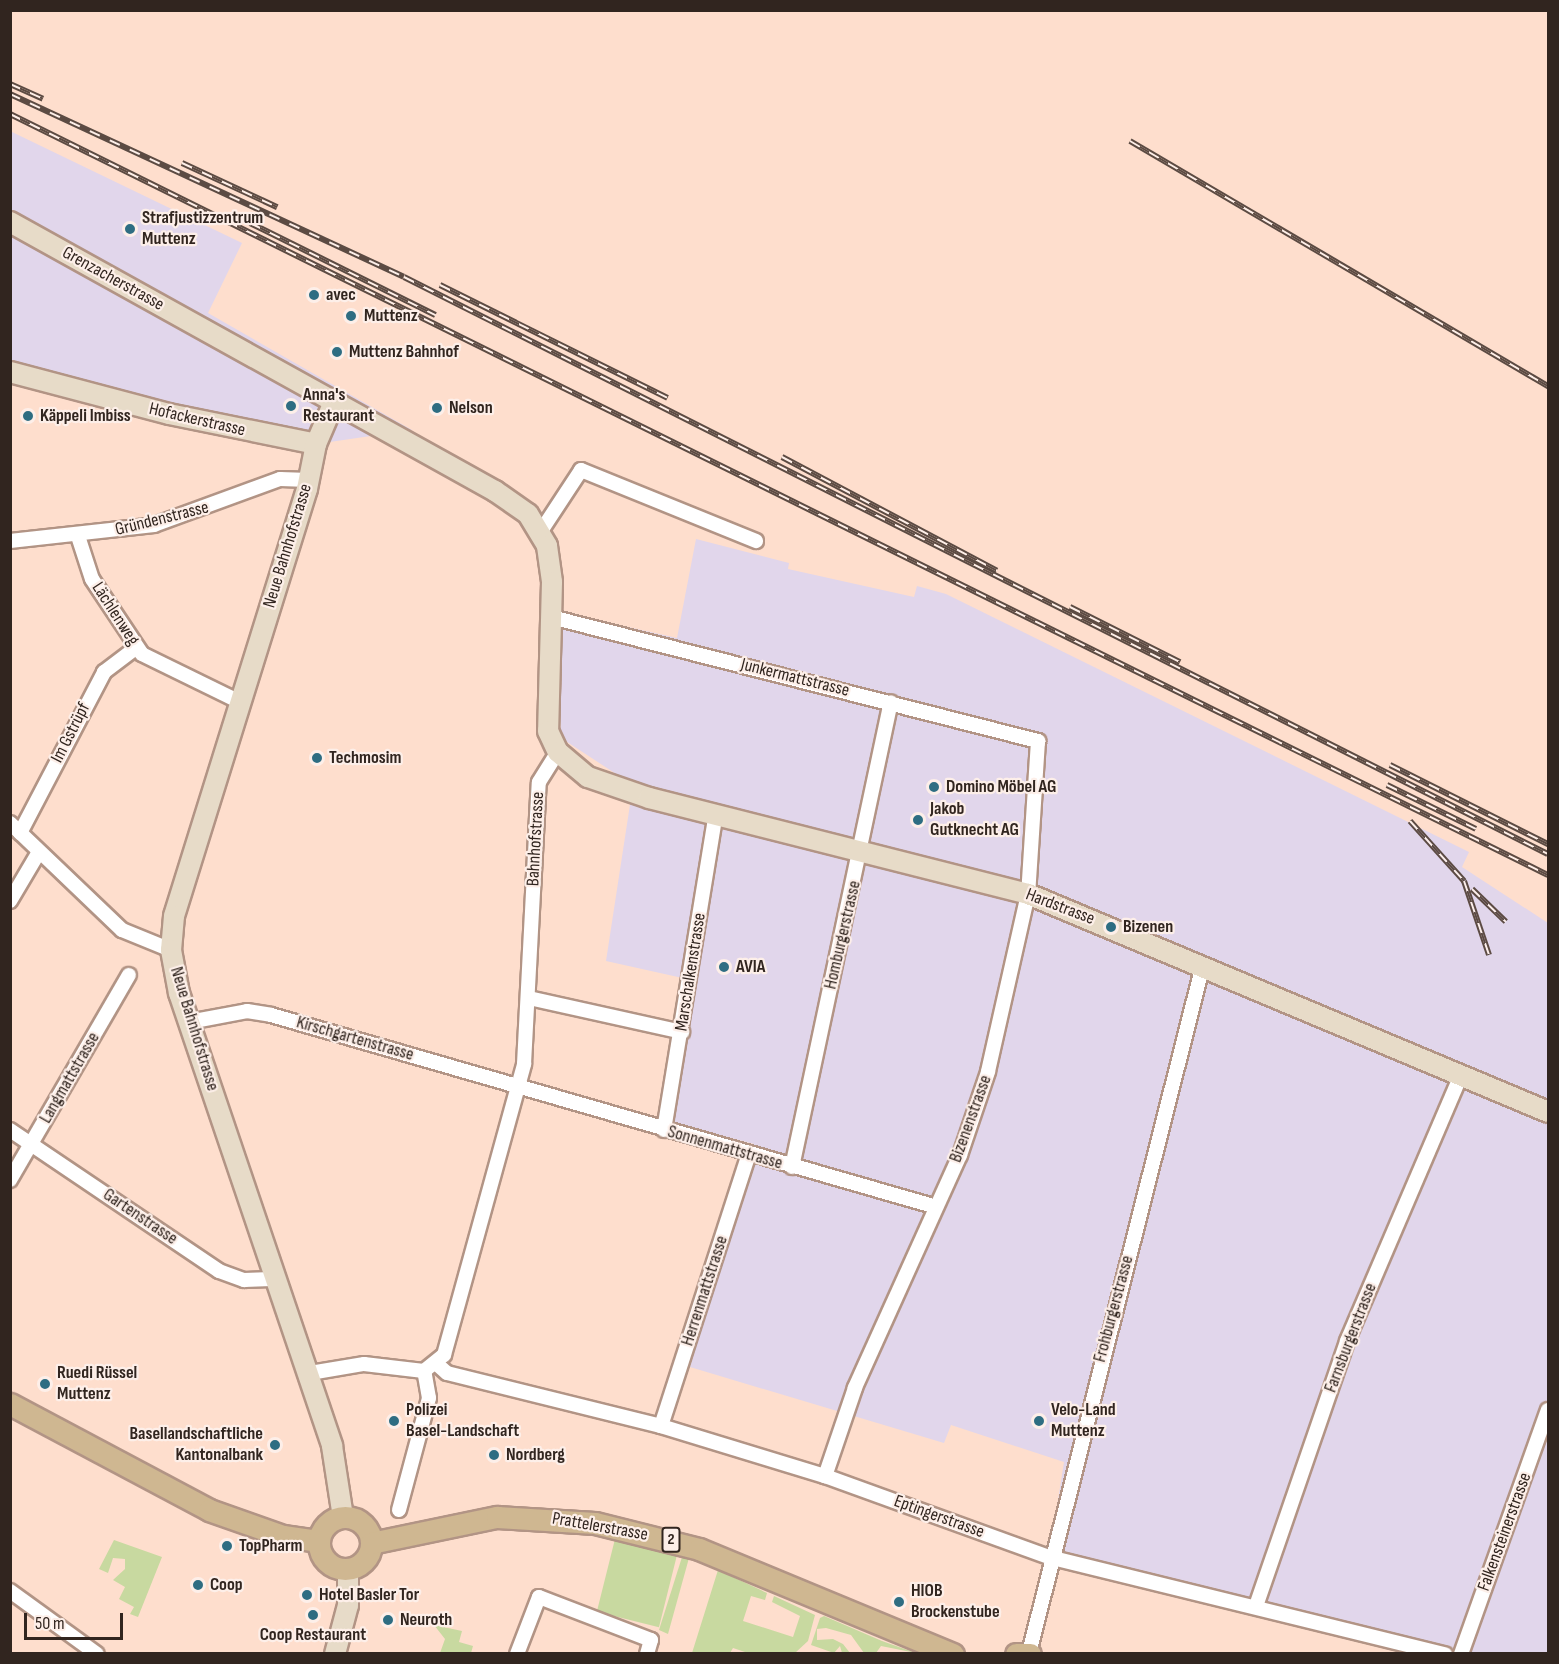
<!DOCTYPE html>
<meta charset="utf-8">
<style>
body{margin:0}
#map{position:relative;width:1559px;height:1664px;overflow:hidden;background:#fedecd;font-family:"Sofia Sans Condensed",sans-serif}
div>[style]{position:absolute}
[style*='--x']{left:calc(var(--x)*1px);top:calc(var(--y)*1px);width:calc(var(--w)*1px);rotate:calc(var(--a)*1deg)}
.industrial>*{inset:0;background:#e1d6eb}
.green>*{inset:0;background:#c8d9a0;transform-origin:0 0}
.roads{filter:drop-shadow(2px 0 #b29485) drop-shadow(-2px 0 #b29485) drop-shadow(0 2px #b29485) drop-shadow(0 -2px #b29485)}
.street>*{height:14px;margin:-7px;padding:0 7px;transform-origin:7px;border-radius:7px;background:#fff}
.secondary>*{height:20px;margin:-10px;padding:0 10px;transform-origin:10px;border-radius:10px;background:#e7dbc8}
.primary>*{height:21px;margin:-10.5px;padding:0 10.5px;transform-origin:10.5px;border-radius:10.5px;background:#cfb791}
.primary>.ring{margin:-10.5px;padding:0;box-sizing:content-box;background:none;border:21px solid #cfb791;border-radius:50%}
.rail>*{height:6px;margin-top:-3px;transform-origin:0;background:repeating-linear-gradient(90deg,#fdefe9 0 11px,#5c4b43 0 22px);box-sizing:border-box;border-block:2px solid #5c4b43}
.dots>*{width:16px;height:16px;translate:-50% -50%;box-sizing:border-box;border:3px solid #fdefe9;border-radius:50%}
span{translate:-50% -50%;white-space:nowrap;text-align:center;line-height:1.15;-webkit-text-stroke:4.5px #fdefe9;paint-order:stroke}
.shield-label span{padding:2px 4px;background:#fdefe9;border:2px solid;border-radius:4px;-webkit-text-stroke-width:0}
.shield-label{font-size:16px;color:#31251f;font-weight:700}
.poi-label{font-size:18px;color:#31251f;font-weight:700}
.left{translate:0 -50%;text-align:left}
.right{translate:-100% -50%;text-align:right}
.street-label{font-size:18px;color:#31251f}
.frame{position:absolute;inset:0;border:12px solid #31251f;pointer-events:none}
.scale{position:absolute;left:24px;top:1613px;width:99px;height:27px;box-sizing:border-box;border:3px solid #31251f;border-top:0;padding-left:8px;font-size:18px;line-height:21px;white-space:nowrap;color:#31251f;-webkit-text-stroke:4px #fdefe9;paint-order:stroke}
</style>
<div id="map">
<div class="industrial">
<div style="clip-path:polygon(10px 131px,242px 243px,208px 313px,412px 430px,316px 444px,11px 372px)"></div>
<div style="clip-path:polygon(696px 539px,789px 563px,788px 569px,914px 597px,917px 586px,946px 594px,1469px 852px,1462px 867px,1548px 923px,1548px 1653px,1445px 1653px,1049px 1557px,1064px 1462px,951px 1425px,944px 1443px,690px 1367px,754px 1144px,674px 1123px,696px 981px,606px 961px,633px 785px,561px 738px,557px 611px,677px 638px)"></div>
</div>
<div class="green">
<div style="left:615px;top:1539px;width:64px;height:75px;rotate:14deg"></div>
<div style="clip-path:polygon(114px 1540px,162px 1557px,138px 1617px,130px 1614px,134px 1607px,119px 1599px,125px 1587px,113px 1580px,125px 1569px,125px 1559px,113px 1558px,108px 1573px,99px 1569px)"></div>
<div style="clip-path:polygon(682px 1557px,689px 1558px,668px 1634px,659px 1630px)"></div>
<div style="clip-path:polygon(718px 1570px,767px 1593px,765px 1600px,751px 1596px,743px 1621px,793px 1637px,800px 1616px,772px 1602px,774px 1596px,815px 1615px,808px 1641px,795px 1653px,748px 1653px,733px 1648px,730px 1653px,692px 1653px)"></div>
<div style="clip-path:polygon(824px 1616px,882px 1641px,916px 1653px,881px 1646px,876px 1653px,864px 1653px,851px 1635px,826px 1628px,817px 1629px,817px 1640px,833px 1639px,843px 1644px,850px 1653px,842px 1653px,840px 1646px,834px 1653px,811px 1645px,820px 1618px)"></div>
<div style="clip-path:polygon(434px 1625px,462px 1631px,459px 1642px,473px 1646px,471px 1653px,440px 1653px,445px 1639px)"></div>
</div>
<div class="roads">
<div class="street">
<div style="--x:541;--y:531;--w:73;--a:-56.7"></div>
<div style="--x:581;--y:470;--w:189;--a:22.1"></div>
<div style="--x:78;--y:536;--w:45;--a:72"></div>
<div style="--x:92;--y:579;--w:90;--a:56.3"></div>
<div style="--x:142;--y:654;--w:109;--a:26.1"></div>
<div style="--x:10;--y:541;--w:145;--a:-6.3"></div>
<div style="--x:154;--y:525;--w:134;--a:-20.1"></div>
<div style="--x:280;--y:479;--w:29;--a:2"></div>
<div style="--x:551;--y:617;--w:503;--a:14.29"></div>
<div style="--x:1038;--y:741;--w:153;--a:93.7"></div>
<div style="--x:1028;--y:894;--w:182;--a:102.7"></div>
<div style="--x:988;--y:1072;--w:88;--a:108.6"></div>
<div style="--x:960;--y:1155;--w:256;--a:114.3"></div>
<div style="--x:855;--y:1388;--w:93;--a:108.8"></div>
<div style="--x:10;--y:823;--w:155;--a:43.7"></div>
<div style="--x:122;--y:930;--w:53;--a:22.2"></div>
<div style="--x:20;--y:833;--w:182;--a:-62.4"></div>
<div style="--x:104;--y:672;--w:41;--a:-37.1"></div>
<div style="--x:10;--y:901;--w:57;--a:-59.4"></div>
<div style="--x:529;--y:998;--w:157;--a:12.5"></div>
<div style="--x:189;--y:1022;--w:59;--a:-10.7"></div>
<div style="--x:247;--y:1011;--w:24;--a:9"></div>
<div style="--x:271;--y:1015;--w:689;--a:16.09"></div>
<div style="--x:10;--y:1130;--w:252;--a:34"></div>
<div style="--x:219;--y:1271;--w:27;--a:20"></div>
<div style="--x:244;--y:1280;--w:34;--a:-2"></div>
<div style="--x:664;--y:1130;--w:321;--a:-80.7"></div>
<div style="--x:792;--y:1167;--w:475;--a:-78"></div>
<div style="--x:10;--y:1180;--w:237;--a:-59.9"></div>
<div style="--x:438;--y:1365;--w:12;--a:42"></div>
<div style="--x:447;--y:1373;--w:220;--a:13.9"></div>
<div style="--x:661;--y:1426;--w:171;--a:17"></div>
<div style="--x:825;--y:1476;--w:238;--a:19.9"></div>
<div style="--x:1049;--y:1557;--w:408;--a:13.8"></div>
<div style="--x:310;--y:1373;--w:55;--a:-9.5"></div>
<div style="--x:364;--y:1364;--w:60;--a:6.7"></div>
<div style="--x:424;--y:1371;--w:26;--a:-39"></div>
<div style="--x:444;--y:1355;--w:302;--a:-74.6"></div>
<div style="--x:524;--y:1064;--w:282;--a:-87"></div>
<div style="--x:539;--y:782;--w:36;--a:-58"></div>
<div style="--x:661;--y:1426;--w:284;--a:-72.1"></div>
<div style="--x:399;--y:1510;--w:116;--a:-75"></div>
<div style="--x:429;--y:1398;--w:27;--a:-100"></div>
<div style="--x:10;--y:1591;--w:107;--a:35.9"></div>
<div style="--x:1256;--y:1606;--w:280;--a:-71"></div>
<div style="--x:1347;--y:1341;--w:289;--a:-66.8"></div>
<div style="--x:1029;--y:1653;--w:710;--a:-75.81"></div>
<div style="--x:517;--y:1654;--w:61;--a:-68.9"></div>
<div style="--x:539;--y:1597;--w:120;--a:21"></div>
<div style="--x:651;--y:1640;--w:15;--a:106"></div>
<div style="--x:1461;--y:1654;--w:259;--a:-70.4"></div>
</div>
<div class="secondary">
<div style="--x:10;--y:222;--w:555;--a:29.01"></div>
<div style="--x:495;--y:491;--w:40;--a:34.9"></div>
<div style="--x:528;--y:514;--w:37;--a:59"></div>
<div style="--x:547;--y:546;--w:36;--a:82"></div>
<div style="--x:552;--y:582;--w:149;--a:91.5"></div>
<div style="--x:548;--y:731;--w:23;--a:65"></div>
<div style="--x:558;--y:752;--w:39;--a:40"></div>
<div style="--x:588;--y:777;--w:65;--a:19"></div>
<div style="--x:649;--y:798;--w:391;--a:14.2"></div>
<div style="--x:1028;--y:894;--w:564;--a:22.74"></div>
<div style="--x:10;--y:372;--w:164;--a:14.8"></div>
<div style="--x:169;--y:414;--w:150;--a:11.5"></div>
<div style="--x:334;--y:402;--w:46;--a:113.2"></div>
<div style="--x:316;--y:444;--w:46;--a:101.3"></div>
<div style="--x:307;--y:489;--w:447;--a:107.3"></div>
<div style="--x:174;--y:916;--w:34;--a:95"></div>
<div style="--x:171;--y:950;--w:44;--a:79.5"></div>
<div style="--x:179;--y:993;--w:478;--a:71.3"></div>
<div style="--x:332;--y:1446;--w:72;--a:81.2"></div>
<div style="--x:335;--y:1654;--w:51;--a:-75.1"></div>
<div style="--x:348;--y:1605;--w:35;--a:-90"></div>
</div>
<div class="primary">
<div style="--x:10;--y:1404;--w:225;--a:28"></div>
<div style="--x:209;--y:1510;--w:78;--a:19.4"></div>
<div style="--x:283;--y:1536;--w:35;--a:8"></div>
<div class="ring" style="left:319px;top:1517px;width:31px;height:31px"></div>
<div style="--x:371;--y:1543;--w:129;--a:-11.7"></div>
<div style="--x:497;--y:1517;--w:98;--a:3.5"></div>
<div style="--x:595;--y:1523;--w:107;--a:14"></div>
<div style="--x:699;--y:1549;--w:275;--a:22.5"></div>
<div style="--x:1016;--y:1654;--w:14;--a:0"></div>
</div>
</div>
<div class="rail">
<div style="--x:10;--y:84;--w:36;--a:24"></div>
<div style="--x:10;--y:94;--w:434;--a:24.9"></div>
<div style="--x:404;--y:277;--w:1281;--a:26.77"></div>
<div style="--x:10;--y:114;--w:1716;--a:26.33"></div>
<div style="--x:1130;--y:141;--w:485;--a:30.4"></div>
<div style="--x:182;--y:163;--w:105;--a:24.9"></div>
<div style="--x:250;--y:223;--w:207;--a:26.4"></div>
<div style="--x:440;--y:285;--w:254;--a:26.4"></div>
<div style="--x:782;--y:457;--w:243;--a:27.9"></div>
<div style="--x:1070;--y:607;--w:123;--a:26.6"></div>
<div style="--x:1390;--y:765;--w:177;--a:26.6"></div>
<div style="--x:1387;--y:785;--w:99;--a:26.3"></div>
<div style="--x:1410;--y:821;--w:81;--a:48"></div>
<div style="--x:1464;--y:881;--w:78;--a:71.3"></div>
<div style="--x:1472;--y:889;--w:47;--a:44.1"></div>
</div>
<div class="dots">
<div style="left:130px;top:229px;background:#2e6d82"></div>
<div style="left:314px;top:295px;background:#2e6d82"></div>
<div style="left:351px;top:316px;background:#2e6d82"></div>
<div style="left:337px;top:352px;background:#2e6d82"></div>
<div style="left:291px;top:406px;background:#2e6d82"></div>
<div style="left:437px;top:408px;background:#2e6d82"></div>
<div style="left:28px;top:416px;background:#2e6d82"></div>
<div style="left:317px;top:758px;background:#2e6d82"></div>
<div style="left:934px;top:787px;background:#2e6d82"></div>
<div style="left:918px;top:820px;background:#2e6d82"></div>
<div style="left:1111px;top:927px;background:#2e6d82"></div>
<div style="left:724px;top:967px;background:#2e6d82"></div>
<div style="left:45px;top:1384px;background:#2e6d82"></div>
<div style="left:394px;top:1421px;background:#2e6d82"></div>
<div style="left:1039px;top:1421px;background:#2e6d82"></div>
<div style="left:275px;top:1445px;background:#2e6d82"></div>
<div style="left:494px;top:1455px;background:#2e6d82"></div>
<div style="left:227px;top:1546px;background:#2e6d82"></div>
<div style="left:198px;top:1585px;background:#2e6d82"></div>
<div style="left:307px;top:1595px;background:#2e6d82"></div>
<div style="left:899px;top:1602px;background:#2e6d82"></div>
<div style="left:313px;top:1615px;background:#2e6d82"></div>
<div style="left:388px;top:1620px;background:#2e6d82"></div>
</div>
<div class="shield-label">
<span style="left:671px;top:1540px">2</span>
</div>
<div class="poi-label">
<span class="left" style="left:142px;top:229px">Strafjustizzentrum<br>Muttenz</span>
<span class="left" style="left:326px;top:295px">avec</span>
<span class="left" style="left:364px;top:316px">Muttenz</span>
<span class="left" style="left:349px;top:352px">Muttenz Bahnhof</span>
<span class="left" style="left:303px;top:406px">Anna's<br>Restaurant</span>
<span class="left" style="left:449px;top:408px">Nelson</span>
<span class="left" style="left:40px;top:416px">Käppeli Imbiss</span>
<span class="left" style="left:329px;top:758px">Techmosim</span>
<span class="left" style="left:946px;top:787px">Domino Möbel AG</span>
<span class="left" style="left:930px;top:820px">Jakob<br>Gutknecht AG</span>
<span class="left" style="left:1123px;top:927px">Bizenen</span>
<span class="left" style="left:736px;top:967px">AVIA</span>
<span class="left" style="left:57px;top:1384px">Ruedi Rüssel<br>Muttenz</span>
<span class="left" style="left:406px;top:1421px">Polizei<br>Basel-Landschaft</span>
<span class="left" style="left:1051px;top:1421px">Velo-Land<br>Muttenz</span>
<span class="right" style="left:263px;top:1445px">Basellandschaftliche<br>Kantonalbank</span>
<span class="left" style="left:506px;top:1455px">Nordberg</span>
<span class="left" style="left:239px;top:1546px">TopPharm</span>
<span class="left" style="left:210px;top:1585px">Coop</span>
<span class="left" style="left:911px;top:1602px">HIOB<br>Brockenstube</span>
<span class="left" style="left:319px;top:1595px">Hotel Basler Tor</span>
<span class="left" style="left:400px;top:1620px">Neuroth</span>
<span style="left:313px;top:1635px">Coop Restaurant</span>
</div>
<div class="street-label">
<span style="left:113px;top:279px;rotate:29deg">Grenzacherstrasse</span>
<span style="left:197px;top:420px;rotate:13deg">Hofackerstrasse</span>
<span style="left:162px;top:519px;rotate:-14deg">Gründenstrasse</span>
<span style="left:288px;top:546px;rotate:-73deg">Neue Bahnhofstrasse</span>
<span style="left:115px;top:614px;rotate:57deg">Lächlenweg</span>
<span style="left:795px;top:678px;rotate:14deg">Junkermattstrasse</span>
<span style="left:71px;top:733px;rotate:-63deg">Im Gstrüpf</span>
<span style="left:536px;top:839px;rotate:-87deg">Bahnhofstrasse</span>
<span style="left:1060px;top:907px;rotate:21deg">Hardstrasse</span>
<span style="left:843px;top:935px;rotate:-77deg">Homburgerstrasse</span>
<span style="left:691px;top:972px;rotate:-81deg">Marschalkenstrasse</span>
<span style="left:194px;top:1029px;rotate:73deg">Neue Bahnhofstrasse</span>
<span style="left:355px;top:1039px;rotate:16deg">Kirschgartenstrasse</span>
<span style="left:70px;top:1078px;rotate:-60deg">Langmattstrasse</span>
<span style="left:971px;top:1119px;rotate:-70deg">Bizenenstrasse</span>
<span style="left:725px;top:1148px;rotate:16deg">Sonnenmattstrasse</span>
<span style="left:140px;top:1217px;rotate:34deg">Gartenstrasse</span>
<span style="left:705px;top:1291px;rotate:-72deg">Herrenmattstrasse</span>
<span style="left:1114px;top:1309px;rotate:-75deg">Frohburgerstrasse</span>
<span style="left:1351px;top:1338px;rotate:-69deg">Farnsburgerstrasse</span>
<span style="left:939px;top:1517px;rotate:20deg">Eptingerstrasse</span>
<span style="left:600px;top:1527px;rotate:10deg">Prattelerstrasse</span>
<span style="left:1505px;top:1532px;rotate:-70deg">Falkensteinerstrasse</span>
</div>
<div class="frame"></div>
<div class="scale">50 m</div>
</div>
